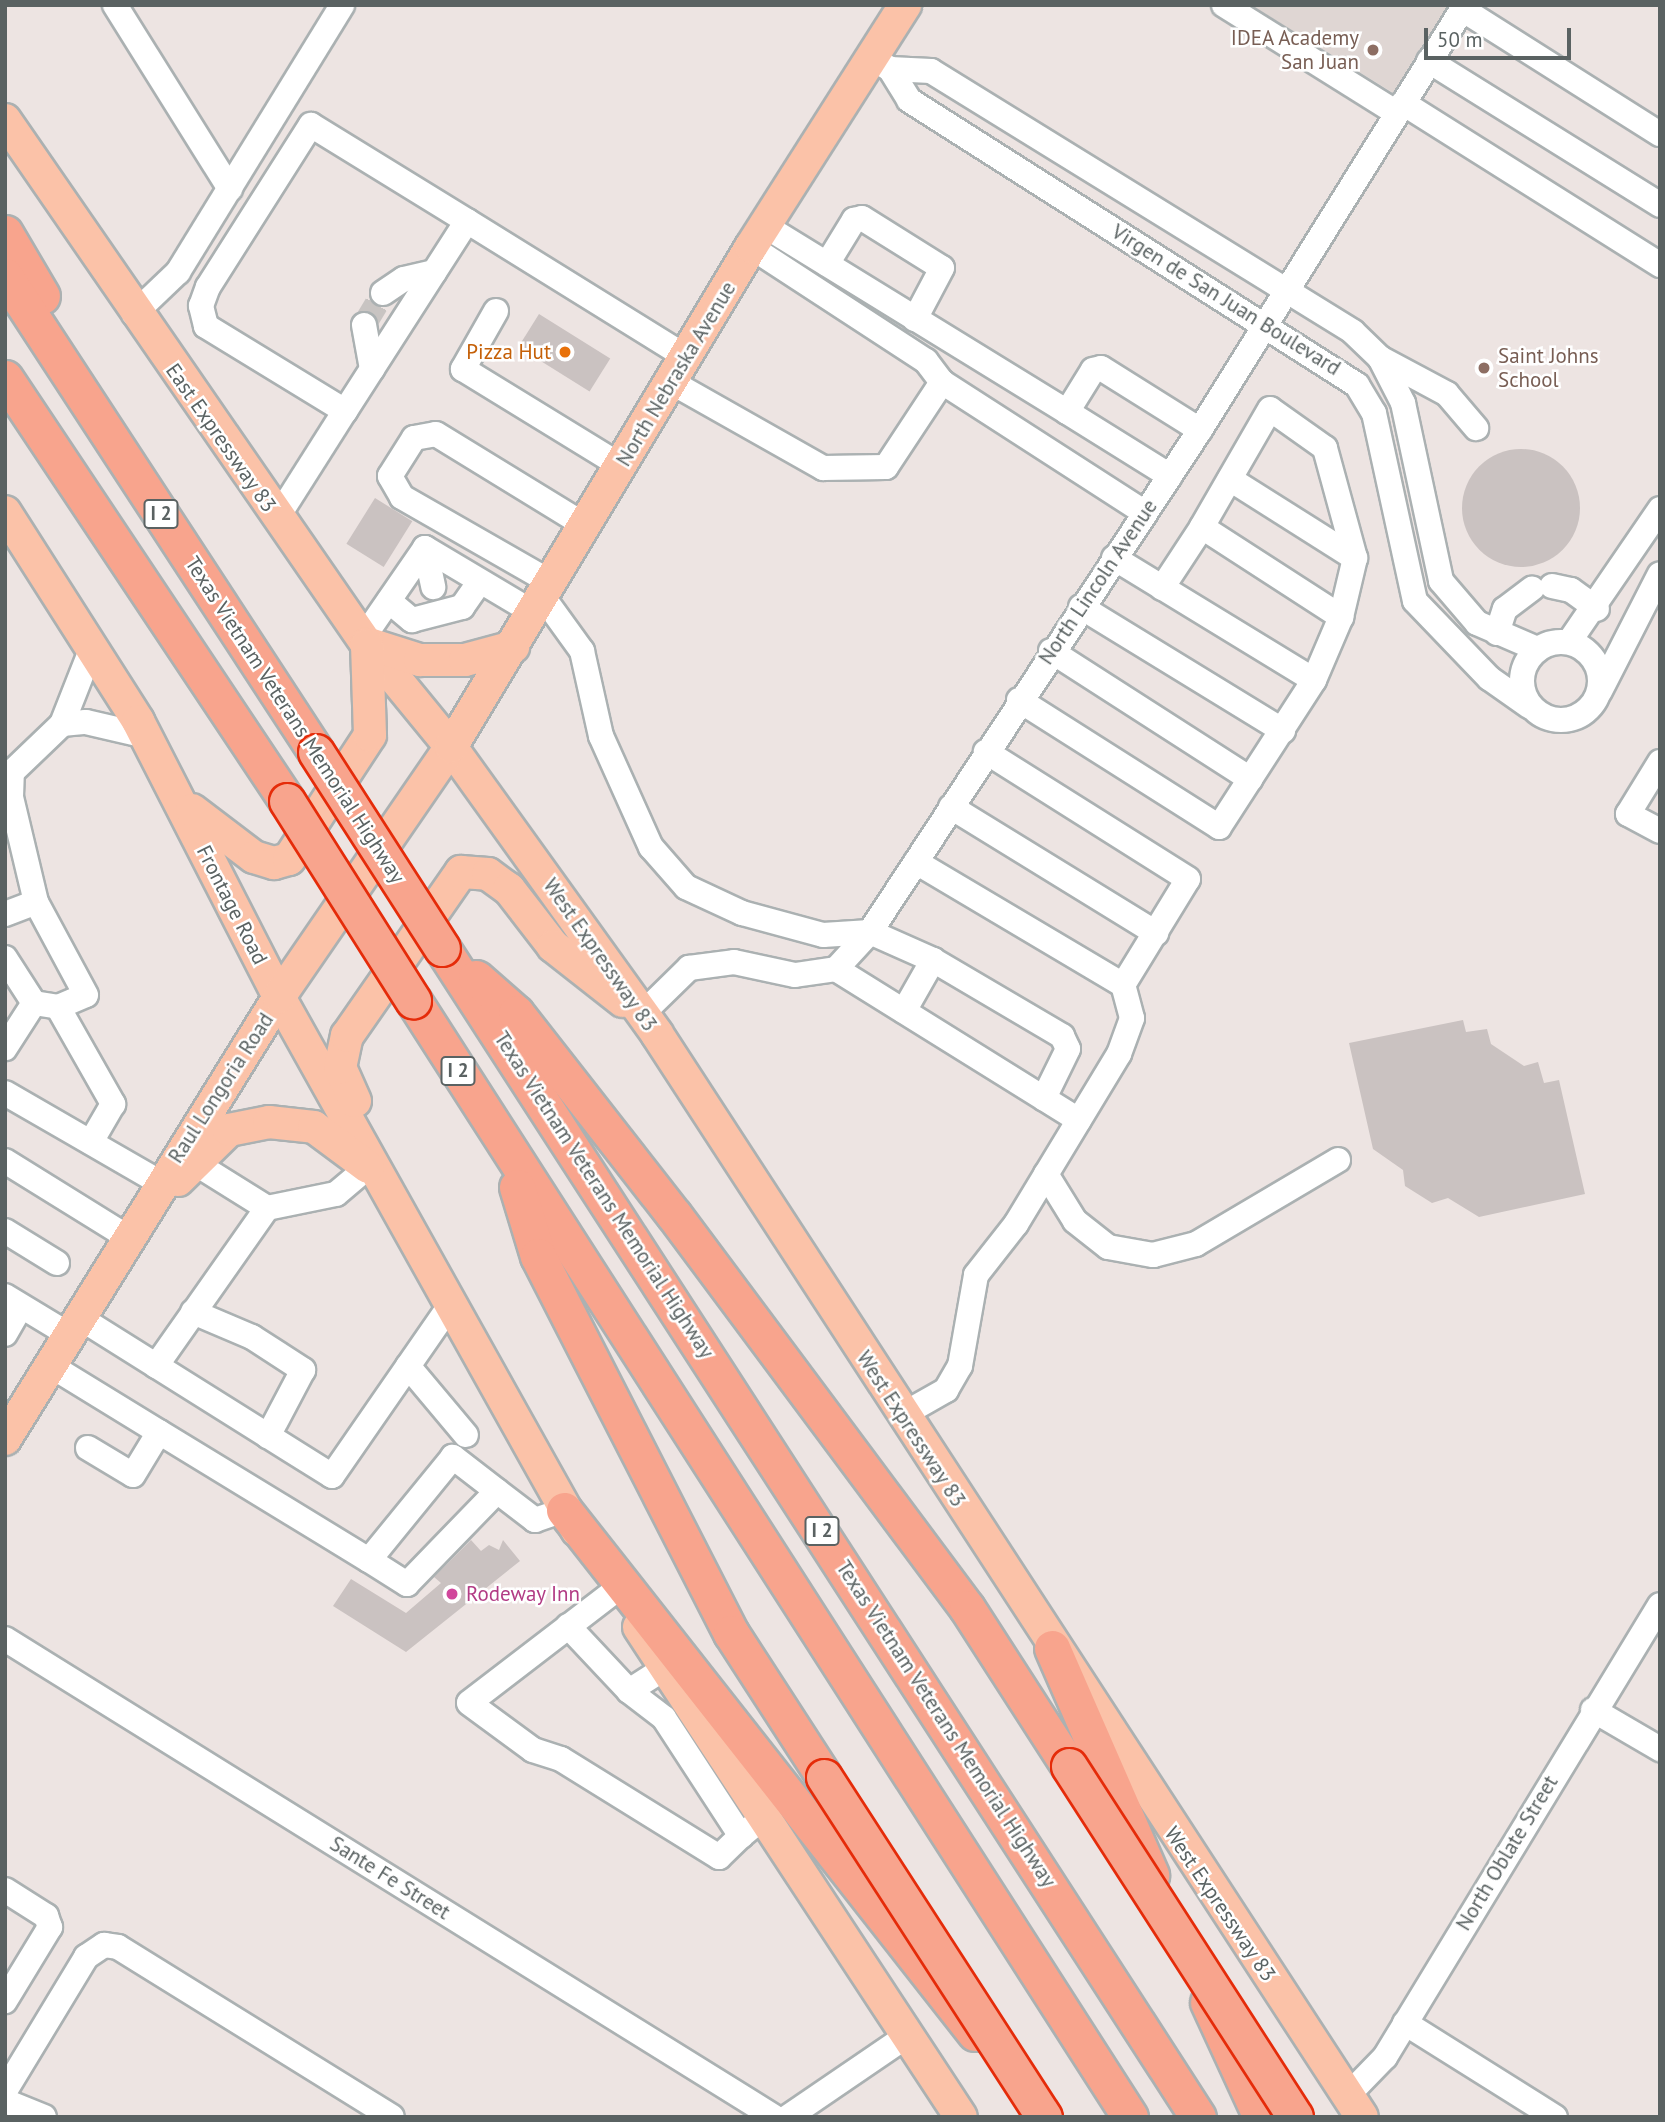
<!DOCTYPE html>
<style>
body{margin:0}
#map{position:relative;width:1665px;height:2122px;overflow:hidden;background:#ede4e2;font-family:"PT Sans",sans-serif}
div>[style]{position:absolute}
[style*='--x']{left:calc(var(--x)*1px);top:calc(var(--y)*1px);width:calc(var(--w)*1px);rotate:calc(var(--a)*1deg)}
.education>*{inset:0;background:#dfd6d3}
.building>*{inset:0;background:#cac2c1;transform-origin:0 0}
.round{border-radius:50%}
.minor-tunnel>*{height:24px;margin-top:-12px;transform-origin:0;background:repeating-linear-gradient(90deg,#c8c4c2 0 24px,transparent 0 36px)}
.roads{filter:drop-shadow(2px 0 #abb1b2) drop-shadow(-2px 0 #abb1b2) drop-shadow(0 2px #abb1b2) drop-shadow(0 -2px #abb1b2)}
.minor>*{height:24px;margin:-12px;padding:0 12px;transform-origin:12px;border-radius:12px;background:#fff}
.minor>.ring{margin:-12px;padding:0;box-sizing:content-box;background:none;border:24px solid #fff;border-radius:50%}
.major>*{height:32px;margin:-16px;padding:0 16px;transform-origin:16px;border-radius:16px;background:#fbc2a8}
.highway>*{height:35px;margin:-17.5px;padding:0 17.5px;transform-origin:17.5px;border-radius:17.5px;background:#f8a48d}
.bridges{filter:drop-shadow(2px 0 #e52c0a) drop-shadow(-2px 0 #e52c0a) drop-shadow(0 2px #e52c0a) drop-shadow(0 -2px #e52c0a)}
.highway-bridge>*{height:35px;margin:-17.5px;padding:0 17.5px;transform-origin:17.5px;border-radius:17.5px;background:#f8a48d}
.dots>*{width:19px;height:19px;translate:-50% -50%;box-sizing:border-box;border:4px solid #fff;border-radius:50%}
span{translate:-50% -50%;white-space:nowrap;text-align:center;line-height:1.15;-webkit-text-stroke:5px #fff;paint-order:stroke}
.shield-label span{padding:2px 5px;background:#fff;border:2px solid;border-radius:5px;-webkit-text-stroke-width:0}
.shield-label{font-size:19px;color:#5a6262;font-weight:700}
.education-label{font-size:21px;color:#785e54}
.right{translate:-100% -50%;text-align:right}
.left{translate:0 -50%;text-align:left}
.street-label{font-size:21px;color:#5a6262}
.food-label{font-size:21px;color:#c56008}
.hotel-label{font-size:21px;color:#b23c85}
.frame{position:absolute;inset:0;border:7px solid #5a6262;pointer-events:none}
.scale{position:absolute;left:1424px;top:28px;width:147px;height:32px;box-sizing:border-box;border:4px solid #5a6262;border-top:0;padding-left:9px;font-size:21px;line-height:24px;white-space:nowrap;color:#5a6262;-webkit-text-stroke:5px #fff;paint-order:stroke}
</style>
<div id="map">
<div class="education">
<div style="clip-path:polygon(1251px 5px,1450px 5px,1395px 94px)"></div>
</div>
<div class="building">
<div style="left:539px;top:314px;width:84px;height:39px;rotate:32deg"></div>
<div class="round" style="left:1462px;top:449px;width:118px;height:118px"></div>
<div style="left:375px;top:498px;width:44px;height:54px;rotate:32deg"></div>
<div style="clip-path:polygon(1463px 1020px,1466px 1032px,1487px 1029px,1491px 1044px,1524px 1066px,1538px 1062px,1544px 1083px,1559px 1080px,1585px 1194px,1479px 1217px,1448px 1198px,1432px 1203px,1405px 1186px,1403px 1170px,1373px 1149px,1349px 1043px)"></div>
<div style="clip-path:polygon(471px 1540px,481px 1551px,489px 1545px,499px 1550px,503px 1540px,520px 1561px,406px 1652px,333px 1606px,351px 1579px,406px 1613px,441px 1583px,434px 1577px)"></div>
</div>
<div class="minor-tunnel">
<div style="--x:364;--y:325;--w:37;--a:-59"></div>
</div>
<div class="roads">
<div class="minor">
<div style="--x:115;--y:5;--w:217;--a:58"></div>
<div style="--x:1224;--y:5;--w:204;--a:32"></div>
<div style="--x:1462;--y:9;--w:234;--a:32.3"></div>
<div style="--x:873;--y:59;--w:20;--a:30"></div>
<div style="--x:890;--y:69;--w:36;--a:58"></div>
<div style="--x:909;--y:100;--w:531;--a:32.46"></div>
<div style="--x:1357;--y:385;--w:33;--a:59"></div>
<div style="--x:1374;--y:413;--w:192;--a:77.7"></div>
<div style="--x:1415;--y:601;--w:107;--a:46.1"></div>
<div style="--x:1489;--y:678;--w:49;--a:35"></div>
<div style="--x:1429;--y:61;--w:272;--a:31.9"></div>
<div style="--x:890;--y:69;--w:41;--a:2.8"></div>
<div style="--x:931;--y:71;--w:496;--a:31.7"></div>
<div style="--x:1353;--y:332;--w:37;--a:44"></div>
<div style="--x:1380;--y:358;--w:51;--a:62.9"></div>
<div style="--x:1403;--y:403;--w:182;--a:77.9"></div>
<div style="--x:1441;--y:581;--w:55;--a:49.4"></div>
<div style="--x:1477;--y:623;--w:65;--a:23.4"></div>
<div style="--x:1403;--y:103;--w:304;--a:32.2"></div>
<div style="--x:467;--y:221;--w:226;--a:122.7"></div>
<div style="--x:345;--y:411;--w:163;--a:-148.6"></div>
<div style="--x:206;--y:326;--w:21;--a:-104"></div>
<div style="--x:201;--y:306;--w:20;--a:-70"></div>
<div style="--x:208;--y:287;--w:192;--a:-57.6"></div>
<div style="--x:311;--y:125;--w:183;--a:31.6"></div>
<div style="--x:467;--y:221;--w:258;--a:31.8"></div>
<div style="--x:765;--y:226;--w:355;--a:31.6"></div>
<div style="--x:751;--y:247;--w:209;--a:33.1"></div>
<div style="--x:926;--y:361;--w:26;--a:53"></div>
<div style="--x:942;--y:382;--w:242;--a:32.8"></div>
<div style="--x:827;--y:264;--w:52;--a:-58.5"></div>
<div style="--x:854;--y:220;--w:8;--a:-14"></div>
<div style="--x:862;--y:218;--w:94;--a:32"></div>
<div style="--x:942;--y:268;--w:58;--a:117.9"></div>
<div style="--x:383;--y:293;--w:25;--a:-34"></div>
<div style="--x:404;--y:279;--w:31;--a:-13"></div>
<div style="--x:496;--y:311;--w:67;--a:119.6"></div>
<div style="--x:463;--y:369;--w:185;--a:31.5"></div>
<div style="--x:134;--y:314;--w:61;--a:-43.7"></div>
<div style="--x:178;--y:272;--w:313;--a:-58.4"></div>
<div style="--x:364;--y:325;--w:45;--a:79.7"></div>
<div style="--x:1380;--y:358;--w:76;--a:28.2"></div>
<div style="--x:1447;--y:394;--w:45;--a:49.5"></div>
<div style="--x:671;--y:382;--w:175;--a:29.5"></div>
<div style="--x:823;--y:468;--w:63;--a:-0.9"></div>
<div style="--x:886;--y:467;--w:102;--a:-56.6"></div>
<div style="--x:1170;--y:476;--w:121;--a:-148.1"></div>
<div style="--x:1067;--y:412;--w:49;--a:-58.2"></div>
<div style="--x:1093;--y:370;--w:8;--a:-14"></div>
<div style="--x:1101;--y:368;--w:117;--a:32.1"></div>
<div style="--x:1230;--y:479;--w:148;--a:32.3"></div>
<div style="--x:277;--y:518;--w:127;--a:-57.6"></div>
<div style="--x:425;--y:548;--w:40;--a:78"></div>
<div style="--x:1114;--y:558;--w:234;--a:31.4"></div>
<div style="--x:552;--y:583;--w:173;--a:-150.2"></div>
<div style="--x:402;--y:497;--w:24;--a:-120"></div>
<div style="--x:390;--y:476;--w:45;--a:-57.7"></div>
<div style="--x:414;--y:438;--w:22;--a:-10"></div>
<div style="--x:436;--y:434;--w:176;--a:31.5"></div>
<div style="--x:1552;--y:586;--w:19;--a:12"></div>
<div style="--x:1571;--y:590;--w:32;--a:36"></div>
<div style="--x:1162;--y:588;--w:73;--a:-56.7"></div>
<div style="--x:1202;--y:527;--w:166;--a:32.9"></div>
<div style="--x:543;--y:597;--w:67;--a:54.2"></div>
<div style="--x:582;--y:651;--w:87;--a:77.4"></div>
<div style="--x:601;--y:736;--w:122;--a:65.8"></div>
<div style="--x:651;--y:847;--w:53;--a:48.8"></div>
<div style="--x:686;--y:887;--w:62;--a:24.9"></div>
<div style="--x:742;--y:913;--w:84;--a:15.2"></div>
<div style="--x:823;--y:935;--w:47;--a:-3.7"></div>
<div style="--x:870;--y:932;--w:69;--a:24"></div>
<div style="--x:933;--y:960;--w:150;--a:30.5"></div>
<div style="--x:1062;--y:1036;--w:14;--a:65"></div>
<div style="--x:1068;--y:1049;--w:55;--a:116.1"></div>
<div style="--x:389;--y:601;--w:30;--a:40"></div>
<div style="--x:412;--y:620;--w:52;--a:-14.6"></div>
<div style="--x:462;--y:607;--w:29;--a:-55"></div>
<div style="--x:1081;--y:607;--w:237;--a:31.5"></div>
<div style="--x:1497;--y:633;--w:25;--a:-72"></div>
<div style="--x:1505;--y:609;--w:34;--a:-37"></div>
<div style="--x:363;--y:638;--w:109;--a:-55.4"></div>
<div style="--x:425;--y:548;--w:127;--a:30.8"></div>
<div class="ring" style="left:1522px;top:642px;width:54px;height:54px"></div>
<div style="--x:1569;--y:642;--w:161;--a:-55.6"></div>
<div style="--x:1051;--y:651;--w:237;--a:32.7"></div>
<div style="--x:1600;--y:691;--w:131;--a:-62.9"></div>
<div style="--x:1019;--y:700;--w:237;--a:32.4"></div>
<div style="--x:1219;--y:827;--w:175;--a:-57.1"></div>
<div style="--x:1314;--y:680;--w:69;--a:-66.8"></div>
<div style="--x:1341;--y:617;--w:61;--a:-76.7"></div>
<div style="--x:1355;--y:558;--w:114;--a:-105.3"></div>
<div style="--x:1325;--y:448;--w:67;--a:-144.7"></div>
<div style="--x:1270;--y:409;--w:136;--a:120"></div>
<div style="--x:62;--y:724;--w:24;--a:-5"></div>
<div style="--x:86;--y:722;--w:62;--a:13.1"></div>
<div style="--x:1660;--y:762;--w:61;--a:121.6"></div>
<div style="--x:1628;--y:814;--w:36;--a:28"></div>
<div style="--x:951;--y:807;--w:241;--a:31.6"></div>
<div style="--x:916;--y:862;--w:241;--a:30.7"></div>
<div style="--x:1123;--y:985;--w:124;--a:-58.5"></div>
<div style="--x:1188;--y:879;--w:239;--a:-147.8"></div>
<div style="--x:5;--y:914;--w:33;--a:-21"></div>
<div style="--x:5;--y:958;--w:54;--a:57.2"></div>
<div style="--x:34;--y:1003;--w:54;--a:122.8"></div>
<div style="--x:836;--y:969;--w:286;--a:31.9"></div>
<div style="--x:34;--y:1003;--w:24;--a:9"></div>
<div style="--x:58;--y:1007;--w:30;--a:-23"></div>
<div style="--x:86;--y:995;--w:106;--a:-118.3"></div>
<div style="--x:36;--y:902;--w:108;--a:-103.4"></div>
<div style="--x:11;--y:797;--w:25;--a:-88"></div>
<div style="--x:12;--y:772;--w:69;--a:-43.8"></div>
<div style="--x:62;--y:724;--w:82;--a:-68.5"></div>
<div style="--x:58;--y:1007;--w:112;--a:60.4"></div>
<div style="--x:113;--y:1104;--w:44;--a:120.1"></div>
<div style="--x:904;--y:1011;--w:59;--a:-60.4"></div>
<div style="--x:642;--y:1014;--w:66;--a:-44.4"></div>
<div style="--x:689;--y:968;--w:45;--a:-7.6"></div>
<div style="--x:734;--y:962;--w:62;--a:12"></div>
<div style="--x:795;--y:975;--w:41;--a:-8.3"></div>
<div style="--x:836;--y:969;--w:50;--a:-47.4"></div>
<div style="--x:870;--y:932;--w:601;--a:-56.68"></div>
<div style="--x:1200;--y:430;--w:501;--a:-58.06"></div>
<div style="--x:5;--y:1093;--w:180;--a:30"></div>
<div style="--x:5;--y:1161;--w:142;--a:31.8"></div>
<div style="--x:1046;--y:1174;--w:55;--a:58.3"></div>
<div style="--x:1075;--y:1221;--w:42;--a:38.2"></div>
<div style="--x:1108;--y:1247;--w:46;--a:10.1"></div>
<div style="--x:1153;--y:1255;--w:44;--a:-14.3"></div>
<div style="--x:1196;--y:1244;--w:165;--a:-30.6"></div>
<div style="--x:267;--y:1208;--w:70;--a:-11.5"></div>
<div style="--x:336;--y:1194;--w:42;--a:-40.2"></div>
<div style="--x:5;--y:1231;--w:61;--a:31.6"></div>
<div style="--x:5;--y:1296;--w:71;--a:31.2"></div>
<div style="--x:193;--y:1312;--w:64;--a:23"></div>
<div style="--x:252;--y:1337;--w:61;--a:32.9"></div>
<div style="--x:303;--y:1370;--w:75;--a:117.9"></div>
<div style="--x:77;--y:1316;--w:301;--a:32.1"></div>
<div style="--x:332;--y:1476;--w:209;--a:-55.3"></div>
<div style="--x:5;--y:1334;--w:32;--a:-60"></div>
<div style="--x:48;--y:1364;--w:130;--a:31.5"></div>
<div style="--x:159;--y:1432;--w:246;--a:31.4"></div>
<div style="--x:369;--y:1560;--w:45;--a:32.3"></div>
<div style="--x:407;--y:1584;--w:129;--a:-45.9"></div>
<div style="--x:497;--y:1491;--w:56;--a:-142.3"></div>
<div style="--x:453;--y:1457;--w:133;--a:129.2"></div>
<div style="--x:156;--y:1366;--w:193;--a:-54.9"></div>
<div style="--x:267;--y:1208;--w:85;--a:-148"></div>
<div style="--x:408;--y:1366;--w:90;--a:50"></div>
<div style="--x:902;--y:1415;--w:51;--a:-29.6"></div>
<div style="--x:946;--y:1390;--w:28;--a:-60"></div>
<div style="--x:960;--y:1366;--w:92;--a:-80"></div>
<div style="--x:976;--y:1275;--w:65;--a:-51.9"></div>
<div style="--x:1016;--y:1224;--w:199;--a:-58.8"></div>
<div style="--x:1119;--y:1054;--w:38;--a:-70"></div>
<div style="--x:1132;--y:1018;--w:34;--a:-105"></div>
<div style="--x:88;--y:1448;--w:52;--a:31"></div>
<div style="--x:133;--y:1475;--w:50;--a:-58.8"></div>
<div style="--x:497;--y:1491;--w:48;--a:37.3"></div>
<div style="--x:535;--y:1520;--w:31;--a:-19"></div>
<div style="--x:616;--y:1590;--w:185;--a:142.5"></div>
<div style="--x:469;--y:1703;--w:79;--a:36.3"></div>
<div style="--x:533;--y:1750;--w:29;--a:18"></div>
<div style="--x:561;--y:1759;--w:186;--a:31.8"></div>
<div style="--x:719;--y:1857;--w:30;--a:-44"></div>
<div style="--x:568;--y:1626;--w:89;--a:46.8"></div>
<div style="--x:629;--y:1691;--w:43;--a:-32.6"></div>
<div style="--x:5;--y:1639;--w:905;--a:31.86"></div>
<div style="--x:629;--y:1691;--w:44;--a:37.6"></div>
<div style="--x:664;--y:1718;--w:141;--a:56.9"></div>
<div style="--x:741;--y:1836;--w:17;--a:-40"></div>
<div style="--x:1593;--y:1710;--w:78;--a:30.2"></div>
<div style="--x:5;--y:1890;--w:49;--a:32.4"></div>
<div style="--x:46;--y:1916;--w:12;--a:70"></div>
<div style="--x:50;--y:1927;--w:87;--a:121.3"></div>
<div style="--x:1405;--y:2023;--w:177;--a:32.1"></div>
<div style="--x:5;--y:2091;--w:157;--a:-58.8"></div>
<div style="--x:86;--y:1957;--w:22;--a:-34"></div>
<div style="--x:104;--y:1945;--w:14;--a:8"></div>
<div style="--x:118;--y:1947;--w:322;--a:31.8"></div>
<div style="--x:1348;--y:2095;--w:53;--a:-45.8"></div>
<div style="--x:1385;--y:2057;--w:529;--a:-58.68"></div>
<div style="--x:5;--y:2101;--w:42;--a:22.3"></div>
<div style="--x:788;--y:2117;--w:145;--a:-34.3"></div>
</div>
<div class="major">
<div style="--x:5;--y:120;--w:635;--a:55.38"></div>
<div style="--x:366;--y:643;--w:134;--a:50.7"></div>
<div style="--x:451;--y:747;--w:353;--a:54.3"></div>
<div style="--x:657;--y:1034;--w:1292;--a:56.94"></div>
<div style="--x:5;--y:512;--w:248;--a:57.5"></div>
<div style="--x:138;--y:721;--w:310;--a:62.9"></div>
<div style="--x:279;--y:997;--w:611;--a:60.79"></div>
<div style="--x:366;--y:643;--w:57;--a:17.5"></div>
<div style="--x:420;--y:660;--w:45;--a:0"></div>
<div style="--x:465;--y:660;--w:50;--a:-15.2"></div>
<div style="--x:192;--y:810;--w:78;--a:37.2"></div>
<div style="--x:254;--y:857;--w:21;--a:17"></div>
<div style="--x:274;--y:863;--w:16;--a:-15"></div>
<div style="--x:289;--y:859;--w:148;--a:-56.8"></div>
<div style="--x:370;--y:735;--w:90;--a:-91.9"></div>
<div style="--x:355;--y:1101;--w:36;--a:-114"></div>
<div style="--x:340;--y:1068;--w:33;--a:-78"></div>
<div style="--x:347;--y:1036;--w:200;--a:-55.2"></div>
<div style="--x:461;--y:872;--w:27;--a:4"></div>
<div style="--x:488;--y:874;--w:26;--a:36"></div>
<div style="--x:509;--y:889;--w:72;--a:52.3"></div>
<div style="--x:553;--y:946;--w:89;--a:38.2"></div>
<div style="--x:178;--y:1180;--w:71;--a:-44.4"></div>
<div style="--x:229;--y:1130;--w:41;--a:-11.3"></div>
<div style="--x:269;--y:1122;--w:45;--a:6.3"></div>
<div style="--x:314;--y:1127;--w:67;--a:36.5"></div>
<div style="--x:5;--y:1439;--w:520;--a:-58.2"></div>
<div style="--x:279;--y:997;--w:303;--a:-55.5"></div>
<div style="--x:451;--y:747;--w:583;--a:-59.04"></div>
<div style="--x:751;--y:247;--w:287;--a:-57.5"></div>
<div style="--x:639;--y:1627;--w:586;--a:56.69"></div>
</div>
<div class="highway">
<div style="--x:5;--y:233;--w:73;--a:59.6"></div>
<div style="--x:5;--y:276;--w:569;--a:56.84"></div>
<div style="--x:5;--y:378;--w:508;--a:56.31"></div>
<div style="--x:442;--y:948;--w:1392;--a:57.11"></div>
<div style="--x:476;--y:978;--w:53;--a:41.2"></div>
<div style="--x:516;--y:1013;--w:256;--a:52"></div>
<div style="--x:674;--y:1215;--w:490;--a:53.3"></div>
<div style="--x:967;--y:1608;--w:188;--a:57.2"></div>
<div style="--x:413;--y:1000;--w:1327;--a:57.3"></div>
<div style="--x:517;--y:1187;--w:72;--a:73.1"></div>
<div style="--x:538;--y:1256;--w:424;--a:62.9"></div>
<div style="--x:731;--y:1633;--w:171;--a:57.1"></div>
<div style="--x:564;--y:1510;--w:665;--a:51.84"></div>
<div style="--x:1052;--y:1648;--w:248;--a:66.4"></div>
<div style="--x:1208;--y:2002;--w:127;--a:65.3"></div>
</div>
</div>
<div class="bridges">
<div class="highway-bridge">
<div style="--x:316;--y:752;--w:233;--a:57.3"></div>
<div style="--x:287;--y:801;--w:236;--a:57.7"></div>
<div style="--x:1069;--y:1766;--w:417;--a:57.2"></div>
<div style="--x:824;--y:1777;--w:405;--a:57.1"></div>
</div>
</div>
<div class="dots">
<div style="left:1373px;top:50px;background:#8d6e63"></div>
<div style="left:565px;top:352px;background:#e8710a"></div>
<div style="left:1484px;top:368px;background:#8d6e63"></div>
<div style="left:452px;top:1594px;background:#d1479c"></div>
</div>
<div class="shield-label">
<span style="left:161px;top:514px">I 2</span>
<span style="left:458px;top:1071px">I 2</span>
<span style="left:822px;top:1531px">I 2</span>
</div>
<div class="education-label">
<span class="right" style="left:1359px;top:50px">IDEA Academy<br>San Juan</span>
<span class="left" style="left:1498px;top:368px">Saint Johns<br>School</span>
</div>
<div class="street-label">
<span style="left:1226px;top:300px;rotate:32deg">Virgen de San Juan Boulevard</span>
<span style="left:676px;top:374px;rotate:-59deg">North Nebraska Avenue</span>
<span style="left:221px;top:438px;rotate:55deg">East Expressway 83</span>
<span style="left:1098px;top:582px;rotate:-56deg">North Lincoln Avenue</span>
<span style="left:295px;top:720px;rotate:57deg">Texas Vietnam Veterans Memorial Highway</span>
<span style="left:232px;top:905px;rotate:63deg">Frontage Road</span>
<span style="left:600px;top:955px;rotate:55deg">West Expressway 83</span>
<span style="left:221px;top:1088px;rotate:-57deg">Raul Longoria Road</span>
<span style="left:604px;top:1195px;rotate:57deg">Texas Vietnam Veterans Memorial Highway</span>
<span style="left:911px;top:1429px;rotate:57deg">West Expressway 83</span>
<span style="left:946px;top:1724px;rotate:57deg">Texas Vietnam Veterans Memorial Highway</span>
<span style="left:1507px;top:1853px;rotate:-59deg">North Oblate Street</span>
<span style="left:390px;top:1878px;rotate:32deg">Sante Fe Street</span>
<span style="left:1220px;top:1904px;rotate:56deg">West Expressway 83</span>
</div>
<div class="food-label">
<span class="right" style="left:551px;top:352px">Pizza Hut</span>
</div>
<div class="hotel-label">
<span class="left" style="left:466px;top:1594px">Rodeway Inn</span>
</div>
<div class="frame"></div>
<div class="scale">50 m</div>
</div>
